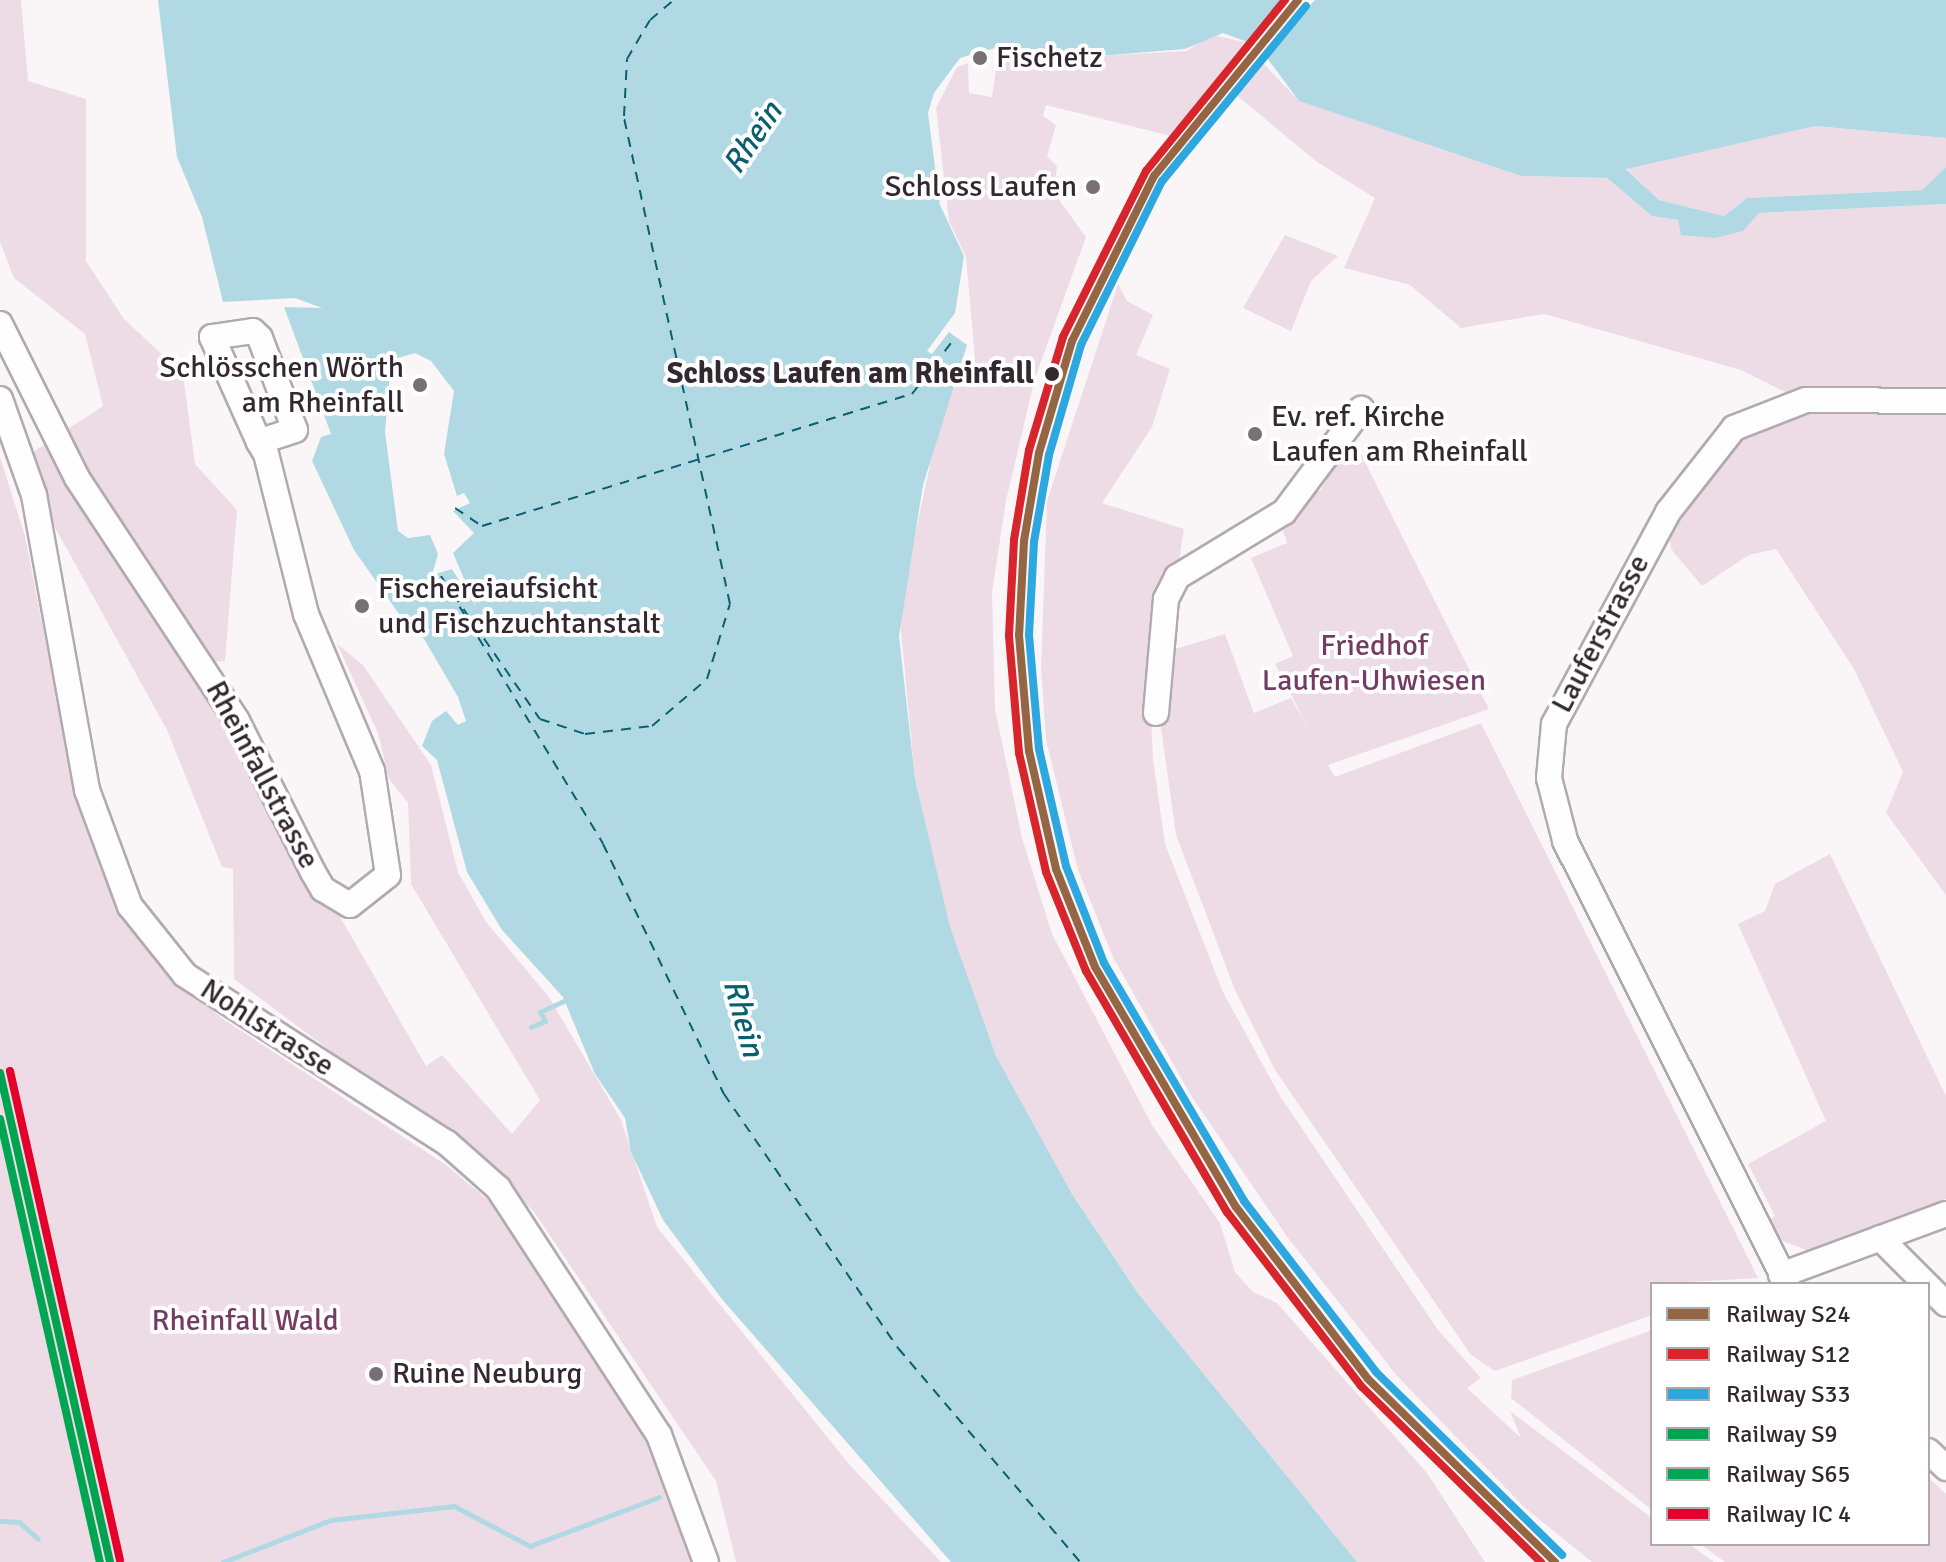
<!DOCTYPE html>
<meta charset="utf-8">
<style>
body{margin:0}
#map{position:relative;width:1946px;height:1562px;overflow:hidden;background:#faf6f8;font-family:Signika,sans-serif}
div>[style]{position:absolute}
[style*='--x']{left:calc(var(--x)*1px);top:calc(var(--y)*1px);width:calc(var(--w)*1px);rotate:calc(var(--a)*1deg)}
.green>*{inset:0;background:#eddce6}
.water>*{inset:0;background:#b0d9e4}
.pier>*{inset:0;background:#faf6f8}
.stream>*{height:5px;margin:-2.5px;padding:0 2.5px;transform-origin:2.5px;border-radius:2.5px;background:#b0d9e4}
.ferry>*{height:2px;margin-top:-1px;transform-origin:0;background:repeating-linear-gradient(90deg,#0a5f6f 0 10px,transparent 0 18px)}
.roads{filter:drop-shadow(2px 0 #b1aaae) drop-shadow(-2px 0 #b1aaae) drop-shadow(0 2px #b1aaae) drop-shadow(0 -2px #b1aaae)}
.minor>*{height:24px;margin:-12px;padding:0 12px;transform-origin:12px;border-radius:12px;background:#fefefe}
.rail-1>*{height:8px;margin:-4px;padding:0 4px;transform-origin:4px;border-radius:4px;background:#946644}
.rail-2>*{height:8px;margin:-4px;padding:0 4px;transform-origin:4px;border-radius:4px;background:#d8242b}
.rail-3>*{height:8px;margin:-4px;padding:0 4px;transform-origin:4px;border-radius:4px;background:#2da7df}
.rail-4>*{height:8px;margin:-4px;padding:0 4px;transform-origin:4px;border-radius:4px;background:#00a34f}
.rail-5>*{height:8px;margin:-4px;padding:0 4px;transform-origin:4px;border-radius:4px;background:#00a651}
.rail-6>*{height:8px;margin:-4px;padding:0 4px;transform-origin:4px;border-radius:4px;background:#e4002b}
.dots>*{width:22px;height:22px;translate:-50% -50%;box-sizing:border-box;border:4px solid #fff;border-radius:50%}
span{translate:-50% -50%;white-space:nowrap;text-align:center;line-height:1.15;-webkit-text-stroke:8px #fff;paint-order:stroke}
.poi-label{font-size:30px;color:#332830}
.left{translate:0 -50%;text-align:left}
.right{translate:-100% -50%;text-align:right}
.stop-label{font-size:30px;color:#332830;font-weight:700}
.street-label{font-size:30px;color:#332830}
.park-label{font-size:30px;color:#743c64}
.water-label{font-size:32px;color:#0a5f6f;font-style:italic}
.legend{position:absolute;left:1650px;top:1282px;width:280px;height:264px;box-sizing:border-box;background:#fff;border:2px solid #ada9ac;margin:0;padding:10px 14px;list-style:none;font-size:24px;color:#332830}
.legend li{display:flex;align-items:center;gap:16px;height:40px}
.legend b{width:40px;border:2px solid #ada9ac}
</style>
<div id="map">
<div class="green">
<div style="clip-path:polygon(0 0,21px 0,28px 81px,86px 99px,86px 261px,124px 319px,183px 374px,195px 464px,237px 510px,225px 661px,195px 663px,257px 774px,312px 898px,339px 915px,426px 1066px,442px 1055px,512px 1134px,540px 1100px,411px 884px,408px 803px,389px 779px,378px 733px,337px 644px,363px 665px,431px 765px,458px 872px,486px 922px,549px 997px,621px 1120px,657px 1227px,849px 1464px,941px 1562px,736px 1562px,716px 1481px,534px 1212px,499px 1176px,234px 979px,233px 869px,222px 867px,167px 730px,47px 513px,30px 454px,103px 406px,85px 334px,14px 278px,0 242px)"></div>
<div style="clip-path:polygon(1212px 35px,1245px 42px,1171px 136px,1046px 105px,1043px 116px,1056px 125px,1047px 156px,1057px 166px,1054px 193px,1086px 237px,1035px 378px,1006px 501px,992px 592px,995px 709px,1022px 838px,1052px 934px,1152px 1125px,1220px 1223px,1235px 1272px,1253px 1292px,1277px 1303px,1427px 1473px,1485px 1562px,1357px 1562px,1137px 1292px,1072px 1194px,996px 1056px,949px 927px,915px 779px,899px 610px,936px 437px,955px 385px,977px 383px,966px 257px,949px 221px,936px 108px,957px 67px,968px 63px,969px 93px,992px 97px,999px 48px,1098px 56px,1186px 51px)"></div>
<div style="clip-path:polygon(1263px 63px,1299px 101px,1521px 176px,1607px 178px,1652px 216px,1678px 220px,1682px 235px,1759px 213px,1946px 204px,1946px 895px,1886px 813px,1903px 772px,1854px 669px,1776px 549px,1749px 555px,1702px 586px,1671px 549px,1669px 534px,1691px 495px,1734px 443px,1770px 422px,1821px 410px,1741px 370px,1544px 314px,1461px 328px,1410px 285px,1344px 268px,1375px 198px,1317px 162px,1235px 94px)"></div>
<div style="clip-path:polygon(1815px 126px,1946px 138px,1946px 167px,1922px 190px,1747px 198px,1724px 216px,1659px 200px,1626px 168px)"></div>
<div style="clip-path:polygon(1285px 235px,1338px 256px,1311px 281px,1291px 331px,1243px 308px)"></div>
<div style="clip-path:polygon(1118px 284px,1127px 301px,1153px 315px,1136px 355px,1170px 369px,1152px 427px,1102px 503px,1184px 529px,1179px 561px,1162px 583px,1149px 669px,1153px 759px,1165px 844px,1223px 992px,1280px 1096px,1438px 1330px,1481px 1378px,1467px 1388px,1521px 1438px,1510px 1411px,1652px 1518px,1652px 1544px,1689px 1544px,1714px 1562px,1592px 1562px,1525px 1508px,1397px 1376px,1288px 1238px,1190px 1094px,1113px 957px,1078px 870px,1046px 740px,1041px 668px,1047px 501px)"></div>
<div style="clip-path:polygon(1352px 436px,1489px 709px,1328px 765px,1335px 777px,1481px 723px,1758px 1278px,1652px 1284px,1652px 1315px,1495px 1371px,1471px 1355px,1275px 1070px,1235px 990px,1176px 835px,1160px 721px,1165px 652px,1225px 634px,1254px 713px,1291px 698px,1309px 729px,1275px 664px,1293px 656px,1251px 558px,1287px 543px,1281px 524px,1310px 492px,1320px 491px)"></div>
<div style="clip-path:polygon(0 457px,25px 536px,75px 792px,124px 917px,162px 970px,223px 1019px,446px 1165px,511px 1219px,664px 1467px,694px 1562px,0 1562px)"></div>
<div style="clip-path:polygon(1830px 854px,1946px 1096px,1946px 1199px,1809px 1251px,1778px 1239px,1768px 1221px,1775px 1216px,1748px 1164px,1826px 1121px,1738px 924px,1765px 911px,1775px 884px)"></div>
<div style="clip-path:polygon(1652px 1330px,1652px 1510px,1511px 1398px,1512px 1380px)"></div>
<div style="clip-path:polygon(1928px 1477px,1946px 1494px,1946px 1562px,1725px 1562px,1700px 1544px,1928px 1544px)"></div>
</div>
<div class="water">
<div style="clip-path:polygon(evenodd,158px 0,1946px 0,1946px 138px,1815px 126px,1626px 169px,1659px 200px,1724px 216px,1747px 198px,1922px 190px,1946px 167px,1946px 204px,1759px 213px,1743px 231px,1715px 238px,1681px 235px,1678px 220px,1652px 216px,1607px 178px,1521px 176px,1299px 101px,1258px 46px,1223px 33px,1185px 49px,1098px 56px,1002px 46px,960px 58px,934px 93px,928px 113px,940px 205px,964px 256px,955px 313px,927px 351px,932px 354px,949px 332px,967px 345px,923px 485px,899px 636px,915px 779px,950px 927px,996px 1056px,1072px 1194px,1137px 1292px,1357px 1562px,951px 1562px,721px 1298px,663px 1220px,631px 1152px,625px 1118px,595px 1074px,563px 997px,502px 930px,467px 872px,437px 760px,422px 746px,432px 721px,446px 711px,458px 725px,466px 721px,458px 697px,414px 622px,399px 614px,354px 550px,312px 461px,321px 437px,331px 434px,284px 307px,322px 308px,295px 298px,223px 302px,202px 217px,177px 157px,158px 0,415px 353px,431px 361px,454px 391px,444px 454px,457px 496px,464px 493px,470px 503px,453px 511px,474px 533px,453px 553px,476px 607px,452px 569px,432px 575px,438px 554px,430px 535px,408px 538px,398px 531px,385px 432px,391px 360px,415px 353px)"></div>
</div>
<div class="pier">
<div style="clip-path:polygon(1285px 0,1315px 0,1264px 57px,1245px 44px)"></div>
</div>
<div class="stream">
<div style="--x:531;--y:1027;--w:15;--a:-23"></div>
<div style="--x:545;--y:1021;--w:10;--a:-119"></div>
<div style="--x:540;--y:1012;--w:33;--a:-25"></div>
<div style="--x:0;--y:1521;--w:19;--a:3"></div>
<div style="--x:19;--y:1522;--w:25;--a:42"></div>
<div style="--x:223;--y:1562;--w:116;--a:-21.3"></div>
<div style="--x:331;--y:1520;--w:124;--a:-6.5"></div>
<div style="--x:454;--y:1506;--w:86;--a:27.8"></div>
<div style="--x:530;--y:1546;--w:138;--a:-20.8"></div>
</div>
<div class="ferry">
<div style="--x:455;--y:508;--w:32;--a:34"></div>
<div style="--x:482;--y:526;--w:450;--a:-17.1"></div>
<div style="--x:912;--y:394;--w:64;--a:-52.6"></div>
<div style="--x:441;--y:576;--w:313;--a:58.8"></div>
<div style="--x:603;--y:844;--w:278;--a:64.2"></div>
<div style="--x:724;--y:1094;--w:308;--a:55.6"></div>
<div style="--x:898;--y:1348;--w:281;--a:49.6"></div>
<div style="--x:453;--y:594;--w:152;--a:55.2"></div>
<div style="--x:540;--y:719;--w:47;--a:18.4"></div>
<div style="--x:585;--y:734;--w:67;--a:-6.8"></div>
<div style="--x:652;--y:726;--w:72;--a:-40.5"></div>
<div style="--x:707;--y:679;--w:78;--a:-73"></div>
<div style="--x:730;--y:604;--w:499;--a:-102.3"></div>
<div style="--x:624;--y:116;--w:57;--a:-87"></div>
<div style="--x:627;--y:59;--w:45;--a:-59.5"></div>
<div style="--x:650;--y:20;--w:31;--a:-40"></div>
</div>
<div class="roads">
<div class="minor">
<div style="--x:0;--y:324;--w:172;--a:63.4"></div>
<div style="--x:77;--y:478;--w:291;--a:56.6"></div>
<div style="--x:237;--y:721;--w:169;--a:63.3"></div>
<div style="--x:313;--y:872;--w:20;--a:60"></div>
<div style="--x:323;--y:889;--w:31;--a:31"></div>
<div style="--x:350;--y:905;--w:48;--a:-38.3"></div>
<div style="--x:388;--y:875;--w:105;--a:-98.7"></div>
<div style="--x:372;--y:771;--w:170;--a:-112.8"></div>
<div style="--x:306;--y:614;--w:165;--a:-104"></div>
<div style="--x:266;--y:454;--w:14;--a:-120"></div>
<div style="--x:259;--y:442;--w:115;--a:-114.1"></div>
<div style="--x:212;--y:337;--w:41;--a:-8.3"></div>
<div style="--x:253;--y:331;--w:10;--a:45"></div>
<div style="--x:260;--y:338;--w:98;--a:69.2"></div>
<div style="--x:295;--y:430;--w:38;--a:162"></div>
<div style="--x:0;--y:399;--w:102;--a:70.5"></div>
<div style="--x:34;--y:495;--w:300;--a:79.8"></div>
<div style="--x:87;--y:790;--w:124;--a:69.7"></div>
<div style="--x:130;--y:906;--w:88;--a:51.4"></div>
<div style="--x:185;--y:975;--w:311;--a:32.7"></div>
<div style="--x:447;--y:1143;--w:68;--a:41.4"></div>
<div style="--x:498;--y:1188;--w:295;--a:56.9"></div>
<div style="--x:659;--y:1435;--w:135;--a:69.7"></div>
<div style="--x:1156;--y:713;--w:114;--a:-85"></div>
<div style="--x:1166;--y:599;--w:25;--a:-63"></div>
<div style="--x:1177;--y:577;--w:125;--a:-31.3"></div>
<div style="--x:1284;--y:512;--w:129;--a:-53.2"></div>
<div style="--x:1880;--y:1238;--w:65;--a:45"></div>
<div style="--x:1781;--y:1275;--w:176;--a:-20.3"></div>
<div style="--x:1787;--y:1284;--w:496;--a:-116.6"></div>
<div style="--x:1565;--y:840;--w:64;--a:-104.5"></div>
<div style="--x:1549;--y:778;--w:54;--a:-84.7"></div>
<div style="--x:1554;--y:724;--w:241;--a:-61.7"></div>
<div style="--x:1668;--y:512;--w:107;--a:-51.8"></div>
<div style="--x:1734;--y:428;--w:77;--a:-21.3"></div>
<div style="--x:1806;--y:400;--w:140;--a:0.4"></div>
<div style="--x:1928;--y:1286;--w:25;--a:45"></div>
<div style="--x:1928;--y:1451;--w:25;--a:43"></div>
</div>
</div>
<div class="rail-1">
<div style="--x:1298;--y:0;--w:227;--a:129.3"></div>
<div style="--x:1154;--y:176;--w:184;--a:116.4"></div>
<div style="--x:1072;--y:341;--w:117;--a:106.4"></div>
<div style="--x:1039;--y:453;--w:89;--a:99.7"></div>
<div style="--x:1024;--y:541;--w:94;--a:93"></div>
<div style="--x:1019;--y:635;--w:116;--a:85.1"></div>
<div style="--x:1029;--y:751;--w:121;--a:77.1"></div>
<div style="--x:1056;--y:869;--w:105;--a:68.3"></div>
<div style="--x:1095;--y:967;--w:278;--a:59.6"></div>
<div style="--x:1236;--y:1207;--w:217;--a:52.5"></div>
<div style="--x:1368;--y:1379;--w:262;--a:44.4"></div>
</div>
<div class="rail-2">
<div style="--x:1285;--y:0;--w:220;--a:129.1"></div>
<div style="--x:1146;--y:171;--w:186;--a:116.6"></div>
<div style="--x:1063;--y:337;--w:118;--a:106.7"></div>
<div style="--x:1029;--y:450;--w:91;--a:99.5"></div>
<div style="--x:1014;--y:540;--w:96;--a:93"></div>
<div style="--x:1009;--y:636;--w:117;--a:85.1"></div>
<div style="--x:1019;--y:753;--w:122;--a:77.2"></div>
<div style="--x:1046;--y:872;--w:107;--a:68"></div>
<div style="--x:1086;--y:971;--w:279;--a:59.7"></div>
<div style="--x:1227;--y:1212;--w:220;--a:52.4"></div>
<div style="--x:1361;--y:1386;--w:252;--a:44.4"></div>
</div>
<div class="rail-3">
<div style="--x:1306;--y:6;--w:227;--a:129.4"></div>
<div style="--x:1162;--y:181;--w:183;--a:116.3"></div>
<div style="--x:1081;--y:345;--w:115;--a:106.2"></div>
<div style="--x:1049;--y:455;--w:88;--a:99.8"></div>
<div style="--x:1034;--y:542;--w:93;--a:93.1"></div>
<div style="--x:1029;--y:635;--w:114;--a:85"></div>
<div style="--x:1039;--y:749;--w:120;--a:77"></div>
<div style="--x:1066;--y:866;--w:104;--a:68.6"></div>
<div style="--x:1104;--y:963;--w:276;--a:59.5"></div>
<div style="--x:1244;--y:1201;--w:216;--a:52.3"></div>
<div style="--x:1376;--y:1372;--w:261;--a:44.5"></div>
</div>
<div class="rail-4">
<div style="--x:0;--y:1073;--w:501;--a:77.32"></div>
</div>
<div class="rail-5">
<div style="--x:0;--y:1119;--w:454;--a:77.3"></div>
</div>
<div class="rail-6">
<div style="--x:10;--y:1071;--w:501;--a:77.32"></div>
</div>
<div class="dots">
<div style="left:980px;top:58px;background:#797076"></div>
<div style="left:1093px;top:187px;background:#797076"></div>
<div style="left:1052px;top:374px;background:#332830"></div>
<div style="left:420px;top:385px;background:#797076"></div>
<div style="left:1255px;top:434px;background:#797076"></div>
<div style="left:362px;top:606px;background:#797076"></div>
<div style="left:376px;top:1374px;background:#797076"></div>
</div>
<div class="poi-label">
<span class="left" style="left:996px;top:58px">Fischetz</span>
<span class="right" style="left:1077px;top:187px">Schloss Laufen</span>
<span class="right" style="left:404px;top:385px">Schlösschen Wörth<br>am Rheinfall</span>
<span class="left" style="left:1271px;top:434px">Ev. ref. Kirche<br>Laufen am Rheinfall</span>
<span class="left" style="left:378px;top:606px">Fischereiaufsicht<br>und Fischzuchtanstalt</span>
<span class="left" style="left:392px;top:1374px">Ruine Neuburg</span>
</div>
<div class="stop-label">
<span class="right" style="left:1034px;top:374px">Schloss Laufen am Rheinfall</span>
</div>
<div class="street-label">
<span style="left:1601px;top:634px;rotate:-62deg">Lauferstrasse</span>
<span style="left:262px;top:775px;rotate:62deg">Rheinfallstrasse</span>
<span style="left:267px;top:1028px;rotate:33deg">Nohlstrasse</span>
</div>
<div class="park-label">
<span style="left:1374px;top:663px">Friedhof<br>Laufen-Uhwiesen</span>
<span style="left:245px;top:1321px">Rheinfall Wald</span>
</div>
<div class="water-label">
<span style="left:753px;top:138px;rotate:-56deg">Rhein</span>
<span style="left:743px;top:1018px;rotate:75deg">Rhein</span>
</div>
<ul class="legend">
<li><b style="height:10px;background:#946644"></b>Railway S24</li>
<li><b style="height:10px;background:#d8242b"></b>Railway S12</li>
<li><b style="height:10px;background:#2da7df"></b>Railway S33</li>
<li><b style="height:10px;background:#00a34f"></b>Railway S9</li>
<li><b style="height:10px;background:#00a651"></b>Railway S65</li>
<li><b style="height:10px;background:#e4002b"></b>Railway IC 4</li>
</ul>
</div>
